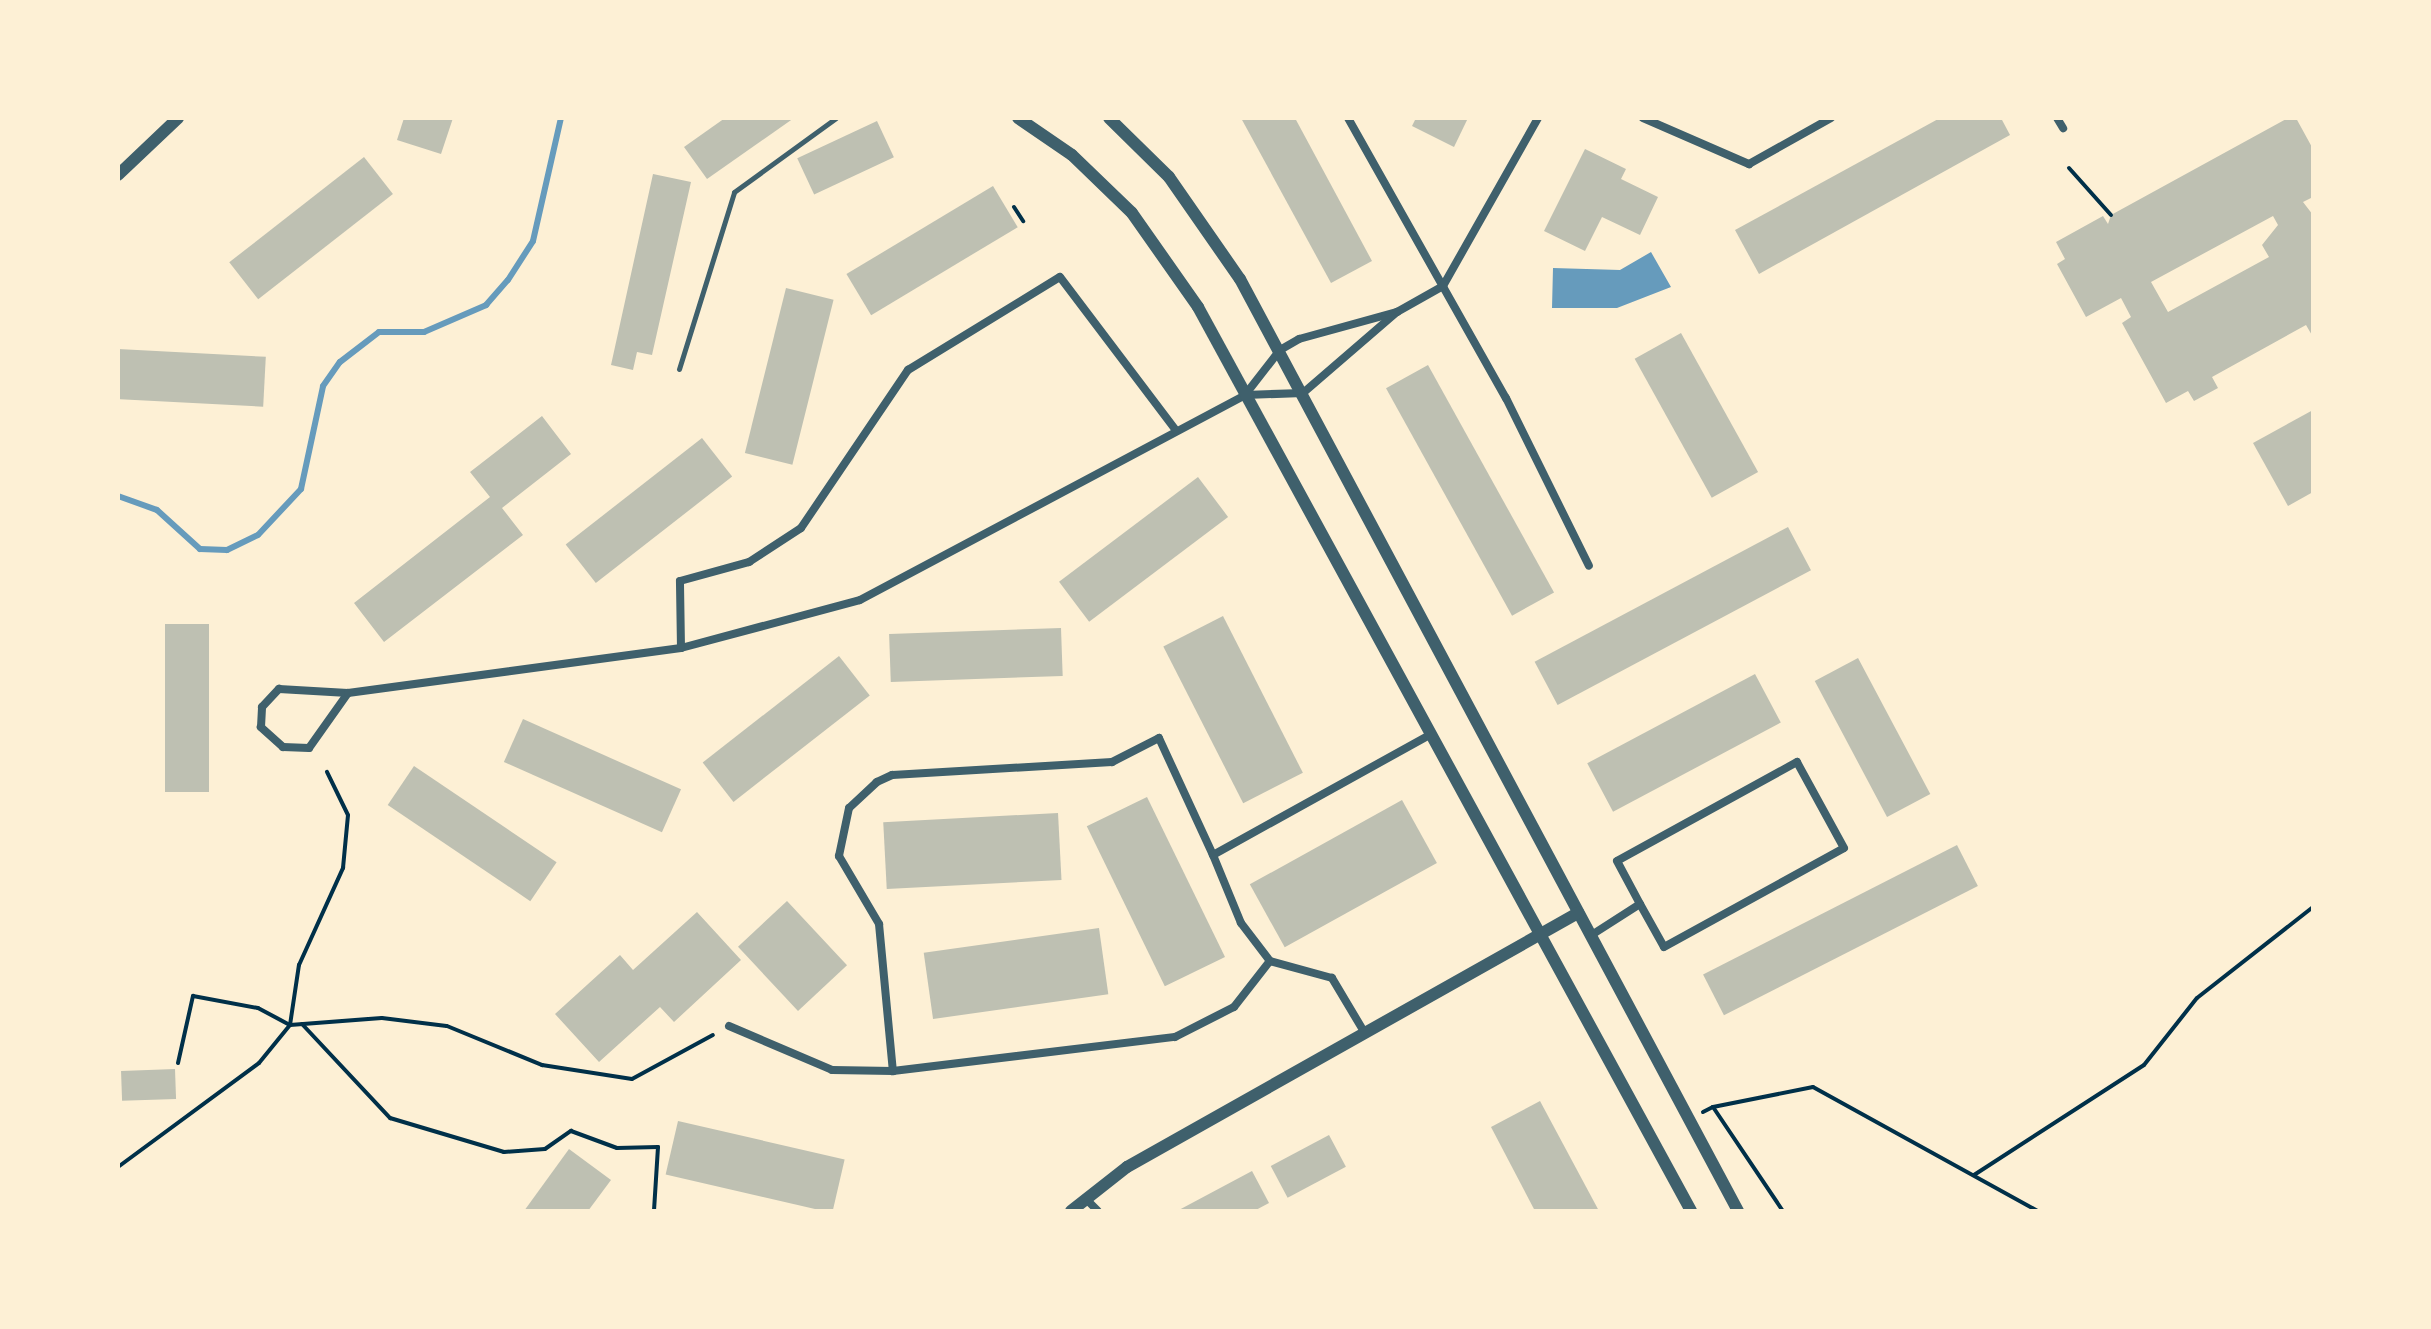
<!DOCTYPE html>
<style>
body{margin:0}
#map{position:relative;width:2431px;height:1329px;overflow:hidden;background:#fdf0d5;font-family:"DejaVu Sans",sans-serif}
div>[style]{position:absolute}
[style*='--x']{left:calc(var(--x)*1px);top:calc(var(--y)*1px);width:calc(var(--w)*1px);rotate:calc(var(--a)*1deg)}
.water>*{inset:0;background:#669bbc}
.stream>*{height:6px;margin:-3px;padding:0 3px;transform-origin:3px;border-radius:3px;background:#669bbc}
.building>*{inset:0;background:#bec0b2;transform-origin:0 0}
.path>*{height:4px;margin:-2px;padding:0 2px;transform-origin:2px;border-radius:2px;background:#003049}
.service>*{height:5px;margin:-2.5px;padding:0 2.5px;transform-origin:2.5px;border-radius:2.5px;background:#3f606c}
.minor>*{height:8px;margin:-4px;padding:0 4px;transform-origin:4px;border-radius:4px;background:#3f606c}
.tertiary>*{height:12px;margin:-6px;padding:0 6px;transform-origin:6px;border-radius:6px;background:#3f606c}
span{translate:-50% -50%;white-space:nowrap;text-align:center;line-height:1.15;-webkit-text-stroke:7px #fdf0d5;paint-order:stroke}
.frame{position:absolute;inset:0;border:120px solid #fdf0d5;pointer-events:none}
</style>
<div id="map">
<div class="water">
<div style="clip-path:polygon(1651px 252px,1671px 287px,1617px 308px,1552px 308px,1553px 268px,1620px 270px)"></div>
</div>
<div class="stream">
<div style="--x:118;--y:496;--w:41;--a:19.7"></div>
<div style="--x:157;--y:510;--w:58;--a:42.2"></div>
<div style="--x:200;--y:549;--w:27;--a:2"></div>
<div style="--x:227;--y:550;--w:34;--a:-26"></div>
<div style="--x:258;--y:535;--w:63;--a:-46.9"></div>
<div style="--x:301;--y:489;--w:105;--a:-77.9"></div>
<div style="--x:323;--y:386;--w:29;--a:-55"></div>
<div style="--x:340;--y:362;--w:49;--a:-37.6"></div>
<div style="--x:379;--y:332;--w:45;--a:0"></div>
<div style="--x:424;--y:332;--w:68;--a:-23.5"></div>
<div style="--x:486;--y:305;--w:33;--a:-49"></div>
<div style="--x:508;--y:280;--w:46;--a:-57.3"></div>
<div style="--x:533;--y:241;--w:126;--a:-77.2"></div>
</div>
<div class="building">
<div style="clip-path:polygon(404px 118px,453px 118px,441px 154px,397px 140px)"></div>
<div style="clip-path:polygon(725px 118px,794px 118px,707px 179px,684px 147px)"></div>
<div style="clip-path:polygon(1241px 118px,1295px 118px,1372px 261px,1331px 283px)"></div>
<div style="clip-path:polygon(1416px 118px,1468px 118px,1454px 147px,1412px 126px)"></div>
<div style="clip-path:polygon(1940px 118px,2001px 118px,2010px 135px,1759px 274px,1735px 230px)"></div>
<div style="clip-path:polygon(evenodd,2288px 118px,2296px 118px,2313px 149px,2313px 197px,2303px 202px,2313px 215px,2313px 337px,2306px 325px,2212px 377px,2218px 388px,2194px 401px,2188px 391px,2166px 403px,2122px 323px,2131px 317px,2121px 298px,2086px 317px,2057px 264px,2065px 259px,2056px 242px,2103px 216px,2108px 224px,2111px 215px,2288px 118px,2273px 216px,2278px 225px,2262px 245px,2269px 257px,2168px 312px,2151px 282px,2273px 216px)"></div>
<div style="left:877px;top:121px;width:40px;height:88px;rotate:65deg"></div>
<div style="clip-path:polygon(1585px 149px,1626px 169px,1621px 179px,1658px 197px,1640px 235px,1602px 217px,1585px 251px,1544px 231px)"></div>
<div style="left:364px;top:157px;width:47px;height:171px;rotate:52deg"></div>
<div style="clip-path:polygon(653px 174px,691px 182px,652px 355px,637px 352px,633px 370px,611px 365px)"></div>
<div style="left:993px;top:186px;width:48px;height:171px;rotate:59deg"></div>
<div style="left:786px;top:288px;width:49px;height:170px;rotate:14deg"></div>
<div style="left:1681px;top:333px;width:159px;height:53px;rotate:61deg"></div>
<div style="left:118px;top:349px;width:148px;height:50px;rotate:3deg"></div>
<div style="left:1428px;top:365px;width:260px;height:48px;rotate:61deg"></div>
<div style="clip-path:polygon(2313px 410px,2313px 492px,2288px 506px,2253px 443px)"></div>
<div style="clip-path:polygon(542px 416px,571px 454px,502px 508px,523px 535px,384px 642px,354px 603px,490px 497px,470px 472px)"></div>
<div style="left:702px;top:438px;width:49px;height:173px;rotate:52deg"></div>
<div style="left:1198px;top:477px;width:50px;height:174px;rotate:53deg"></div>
<div style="left:1788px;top:527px;width:49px;height:287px;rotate:62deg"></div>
<div style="left:1223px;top:616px;width:176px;height:67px;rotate:63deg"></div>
<div style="left:165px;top:624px;width:44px;height:168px"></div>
<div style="left:1061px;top:628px;width:48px;height:172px;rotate:88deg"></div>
<div style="left:839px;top:656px;width:50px;height:173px;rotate:52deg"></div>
<div style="left:1858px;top:658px;width:154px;height:49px;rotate:62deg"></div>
<div style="left:1755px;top:674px;width:55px;height:190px;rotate:62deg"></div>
<div style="left:523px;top:719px;width:173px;height:47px;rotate:24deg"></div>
<div style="left:414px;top:766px;width:172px;height:47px;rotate:34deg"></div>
<div style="left:1147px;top:797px;width:178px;height:67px;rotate:64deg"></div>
<div style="left:1402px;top:800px;width:72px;height:174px;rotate:61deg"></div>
<div style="left:1058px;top:813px;width:67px;height:175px;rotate:87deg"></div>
<div style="left:1957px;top:845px;width:46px;height:285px;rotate:63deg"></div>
<div style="left:787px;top:901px;width:88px;height:67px;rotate:47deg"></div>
<div style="clip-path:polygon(697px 912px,741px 960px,674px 1022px,660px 1007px,599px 1062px,555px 1014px,620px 955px,633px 970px)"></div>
<div style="left:1099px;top:928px;width:67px;height:177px;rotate:82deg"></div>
<div style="left:175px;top:1069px;width:30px;height:54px;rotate:88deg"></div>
<div style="clip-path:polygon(1540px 1101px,1599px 1211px,1535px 1211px,1491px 1127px)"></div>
<div style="left:678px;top:1121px;width:171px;height:55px;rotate:13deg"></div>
<div style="left:1329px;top:1135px;width:36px;height:66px;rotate:62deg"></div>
<div style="clip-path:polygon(569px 1149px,611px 1180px,588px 1211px,524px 1211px)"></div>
<div style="clip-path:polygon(1252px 1171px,1269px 1203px,1254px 1211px,1177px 1211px)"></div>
</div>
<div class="path">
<div style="--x:2069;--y:168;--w:63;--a:48.2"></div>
<div style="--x:1014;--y:207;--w:17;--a:57"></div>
<div style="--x:302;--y:1024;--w:129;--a:46.9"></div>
<div style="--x:390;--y:1118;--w:119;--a:16.6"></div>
<div style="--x:504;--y:1152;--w:41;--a:-4.2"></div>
<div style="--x:545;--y:1149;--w:32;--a:-35"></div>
<div style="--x:571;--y:1131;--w:49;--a:20.3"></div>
<div style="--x:617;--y:1148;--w:41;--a:-1.4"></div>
<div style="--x:658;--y:1147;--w:64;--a:93.6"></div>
<div style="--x:178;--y:1063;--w:69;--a:-77.4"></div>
<div style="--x:193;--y:996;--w:66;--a:10.5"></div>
<div style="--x:258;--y:1008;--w:36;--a:28"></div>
<div style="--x:290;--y:1025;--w:92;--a:-4.4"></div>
<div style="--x:382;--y:1018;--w:65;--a:7"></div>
<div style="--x:447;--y:1026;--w:103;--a:22.3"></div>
<div style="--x:542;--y:1065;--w:91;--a:8.8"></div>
<div style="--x:632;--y:1079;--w:92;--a:-28.5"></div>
<div style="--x:1713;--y:1107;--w:102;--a:-11.3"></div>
<div style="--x:1813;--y:1087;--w:257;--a:28.9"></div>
<div style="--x:1703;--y:1112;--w:11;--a:-27"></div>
<div style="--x:1713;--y:1107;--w:125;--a:56.1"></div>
<div style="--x:118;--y:1167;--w:175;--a:-36.4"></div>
<div style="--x:259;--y:1063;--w:49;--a:-50.8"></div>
<div style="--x:290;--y:1025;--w:61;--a:-81.5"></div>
<div style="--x:299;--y:965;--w:107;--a:-65.6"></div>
<div style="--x:343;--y:868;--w:53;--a:-84.6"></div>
<div style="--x:348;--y:815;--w:48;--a:-116"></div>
<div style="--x:1974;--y:1175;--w:202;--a:-32.9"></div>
<div style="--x:2144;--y:1065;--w:85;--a:-51.7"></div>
<div style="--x:2197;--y:998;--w:147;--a:-38.1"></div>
</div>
<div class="service">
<div style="--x:679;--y:369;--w:185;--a:-72.7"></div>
<div style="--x:734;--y:192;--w:126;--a:-36"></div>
</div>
<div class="minor">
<div style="--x:1348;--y:118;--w:322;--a:60.6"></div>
<div style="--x:1506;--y:398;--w:187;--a:63.7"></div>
<div style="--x:1643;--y:118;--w:116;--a:23.5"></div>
<div style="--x:1749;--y:164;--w:94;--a:-29.3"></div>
<div style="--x:2057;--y:118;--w:12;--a:59"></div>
<div style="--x:1245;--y:395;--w:57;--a:-52.1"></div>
<div style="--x:1280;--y:350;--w:22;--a:-30"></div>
<div style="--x:1299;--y:339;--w:102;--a:-15.4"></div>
<div style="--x:1397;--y:312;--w:53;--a:-29.5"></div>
<div style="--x:1443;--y:286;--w:193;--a:-60.5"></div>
<div style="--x:681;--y:648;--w:185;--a:-15"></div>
<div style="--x:860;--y:600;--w:436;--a:-28"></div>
<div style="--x:1245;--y:395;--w:58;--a:-2"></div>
<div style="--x:1303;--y:393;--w:124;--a:-40.8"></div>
<div style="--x:348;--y:693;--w:67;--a:125.3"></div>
<div style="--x:309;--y:748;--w:26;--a:-178"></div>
<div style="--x:283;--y:747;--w:30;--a:-138"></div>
<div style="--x:261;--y:727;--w:20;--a:-87"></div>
<div style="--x:262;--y:707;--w:25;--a:-47"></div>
<div style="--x:279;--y:689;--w:69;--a:3.3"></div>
<div style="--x:348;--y:693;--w:336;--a:-7.7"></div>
<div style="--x:681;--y:648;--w:67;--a:-90.9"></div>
<div style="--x:680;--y:581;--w:72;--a:-15.4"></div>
<div style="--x:749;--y:562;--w:62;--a:-33.2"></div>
<div style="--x:801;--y:528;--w:191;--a:-55.9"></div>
<div style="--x:908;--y:370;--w:178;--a:-31.5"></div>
<div style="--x:1060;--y:277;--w:191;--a:52.9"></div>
<div style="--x:1213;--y:855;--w:129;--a:-114.8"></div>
<div style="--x:1159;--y:738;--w:53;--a:152.9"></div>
<div style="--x:1112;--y:762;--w:220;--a:176.6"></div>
<div style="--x:892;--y:775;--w:17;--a:155"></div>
<div style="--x:877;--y:782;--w:38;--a:137"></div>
<div style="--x:849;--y:808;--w:49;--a:101.8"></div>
<div style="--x:839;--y:856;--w:79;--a:59.5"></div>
<div style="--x:879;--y:924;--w:148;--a:84.6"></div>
<div style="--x:893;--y:1071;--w:284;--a:-6.9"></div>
<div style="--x:1175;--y:1037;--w:66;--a:-27"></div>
<div style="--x:1234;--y:1007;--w:58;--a:-52"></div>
<div style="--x:1590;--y:936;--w:59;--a:-32.6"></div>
<div style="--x:1640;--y:904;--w:49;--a:60.8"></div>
<div style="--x:1664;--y:947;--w:205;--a:-28.8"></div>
<div style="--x:1844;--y:848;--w:98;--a:-118.7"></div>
<div style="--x:1797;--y:762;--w:205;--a:151.2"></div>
<div style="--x:1617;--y:861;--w:49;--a:61.9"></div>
<div style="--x:729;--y:1026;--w:112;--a:23.1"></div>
<div style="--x:832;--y:1070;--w:61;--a:0.9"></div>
<div style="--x:1363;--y:1030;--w:61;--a:-120.8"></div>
<div style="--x:1332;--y:978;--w:64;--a:-164.7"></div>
<div style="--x:1270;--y:961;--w:48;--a:-127.3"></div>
<div style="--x:1241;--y:923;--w:74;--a:-112.4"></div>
<div style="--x:1213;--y:855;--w:244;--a:-29"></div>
<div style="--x:1085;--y:1198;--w:18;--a:45"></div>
</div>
<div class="tertiary">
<div style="--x:1018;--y:118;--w:65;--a:34.4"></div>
<div style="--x:1072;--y:155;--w:83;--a:44"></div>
<div style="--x:1132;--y:213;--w:115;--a:54.9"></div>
<div style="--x:1198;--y:307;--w:1030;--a:61.39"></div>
<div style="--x:1109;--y:118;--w:84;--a:44.5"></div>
<div style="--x:1169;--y:177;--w:124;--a:55.2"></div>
<div style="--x:1240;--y:279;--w:1057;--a:61.88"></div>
<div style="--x:118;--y:175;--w:83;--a:-43.5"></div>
<div style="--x:1071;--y:1211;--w:71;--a:-38.2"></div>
<div style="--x:1127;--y:1167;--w:518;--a:-29.39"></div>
</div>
<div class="frame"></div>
</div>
